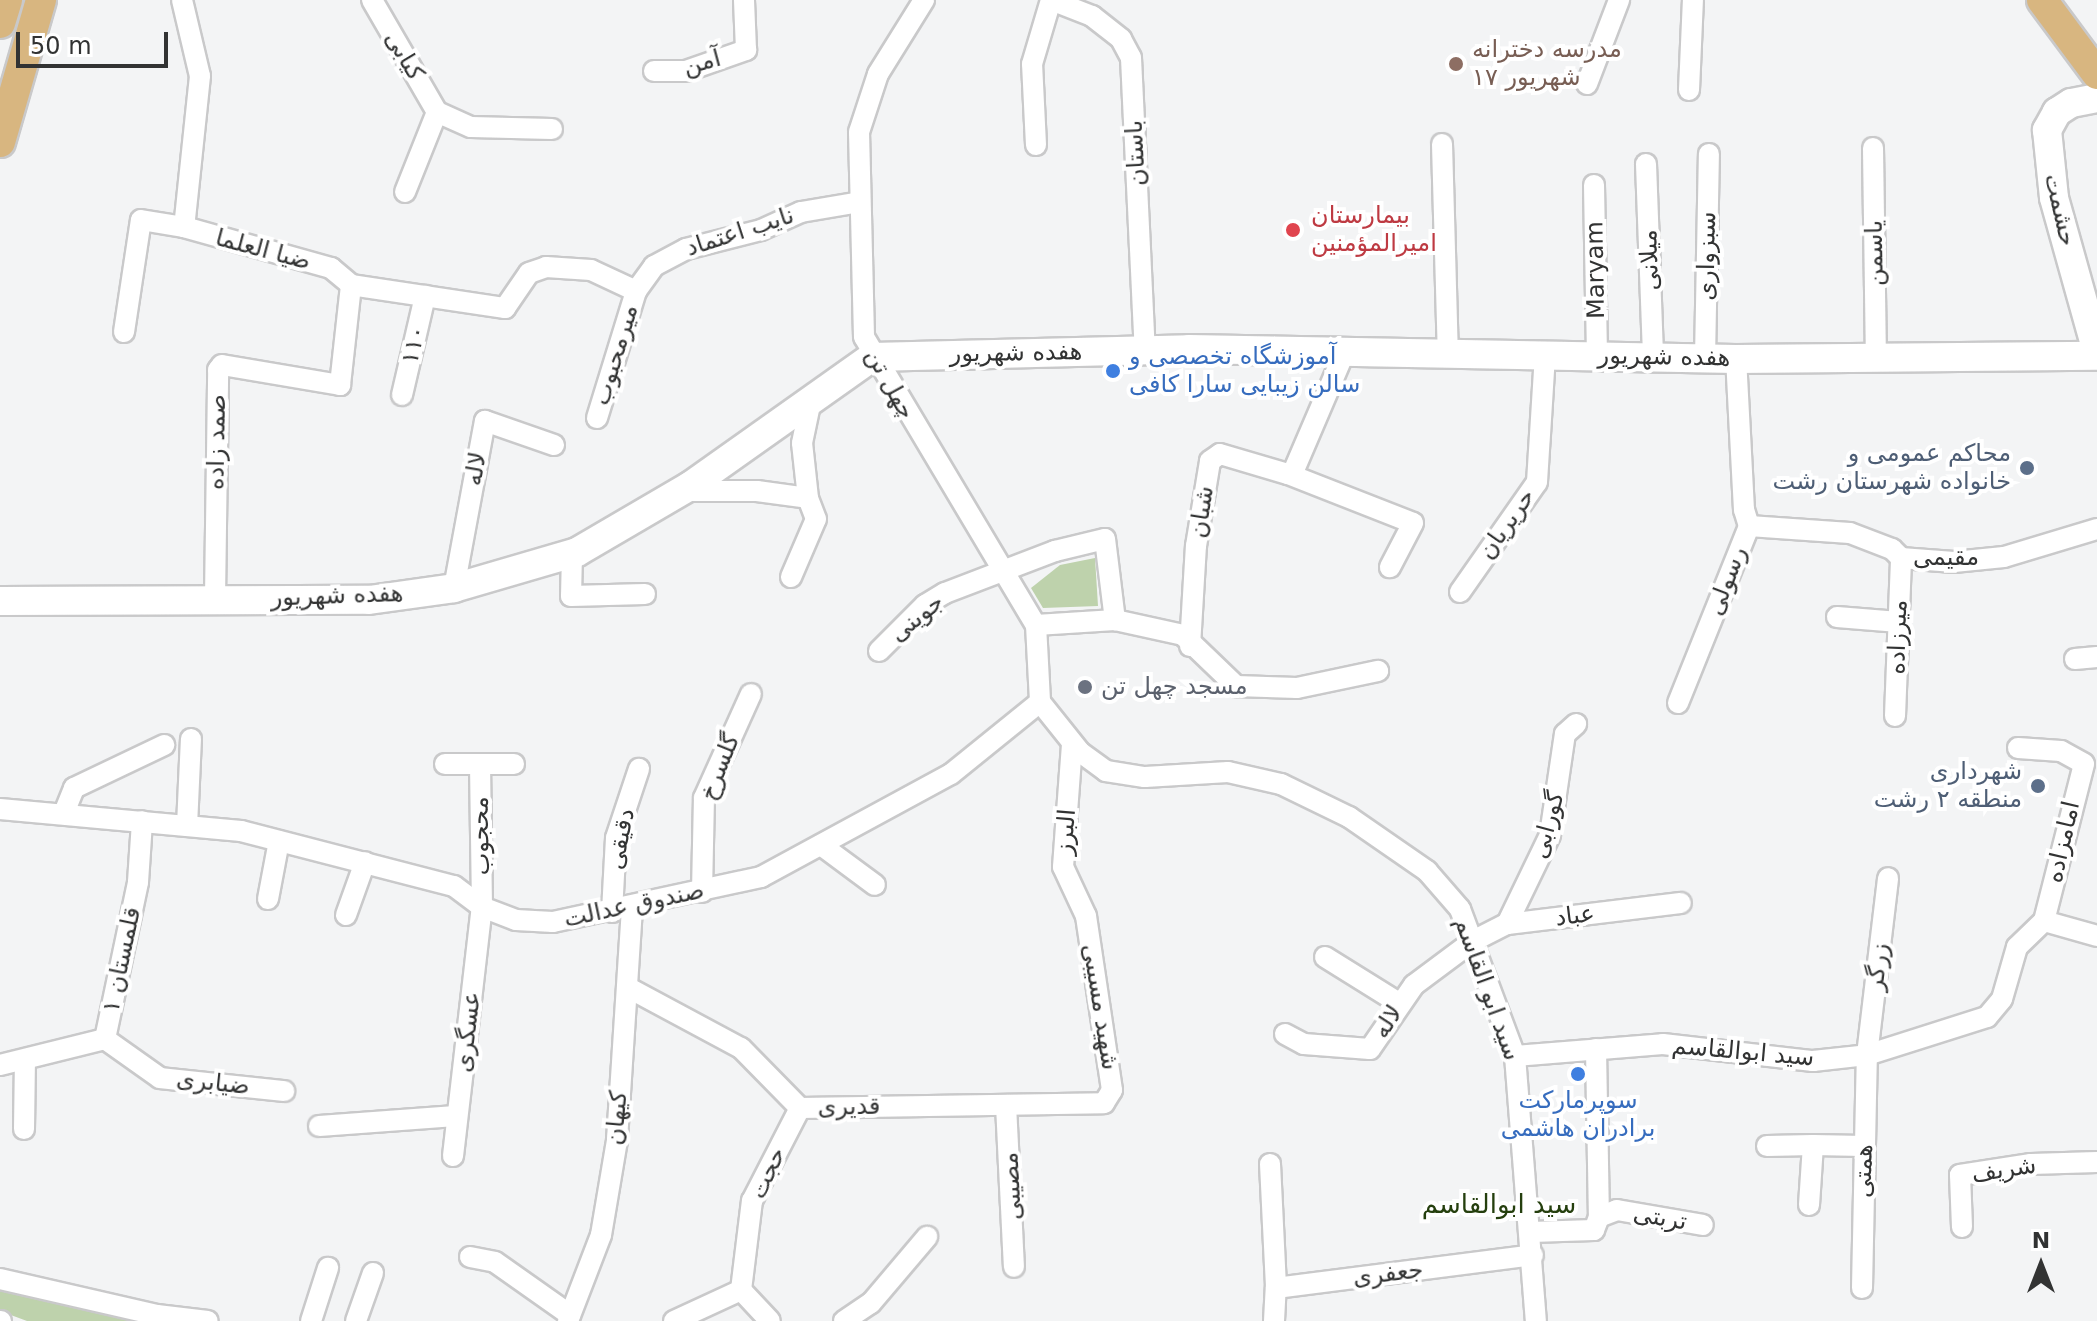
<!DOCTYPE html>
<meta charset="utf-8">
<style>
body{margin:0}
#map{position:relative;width:2097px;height:1321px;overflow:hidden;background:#f3f4f5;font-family:"DejaVu Sans",Vazirmatn,sans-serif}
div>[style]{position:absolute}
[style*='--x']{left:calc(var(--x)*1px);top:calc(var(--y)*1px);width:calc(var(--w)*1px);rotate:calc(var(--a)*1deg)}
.green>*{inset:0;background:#bed2ac}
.roads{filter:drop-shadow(2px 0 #c9c9ca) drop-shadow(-2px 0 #c9c9ca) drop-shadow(0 2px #c9c9ca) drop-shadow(0 -2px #c9c9ca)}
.street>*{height:20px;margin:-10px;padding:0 10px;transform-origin:10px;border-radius:10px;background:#fff}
.secondary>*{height:28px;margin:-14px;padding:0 14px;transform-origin:14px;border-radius:14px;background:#fff}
.primary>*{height:30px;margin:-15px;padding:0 15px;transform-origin:15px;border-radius:15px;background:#d8b680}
.dots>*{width:22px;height:22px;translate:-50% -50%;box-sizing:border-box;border:4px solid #fff;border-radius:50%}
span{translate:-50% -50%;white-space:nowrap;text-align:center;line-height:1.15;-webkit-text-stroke:8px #fff;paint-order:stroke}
.education-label{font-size:24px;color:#785e54}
.left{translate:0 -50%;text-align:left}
.street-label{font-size:24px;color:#323333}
.health-label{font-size:24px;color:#be3a42}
.shop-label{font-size:24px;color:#366cbe}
.service-label{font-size:24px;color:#4e5e75}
.right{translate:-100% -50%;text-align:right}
.worship-label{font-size:24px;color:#5b616d}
.neighbourhood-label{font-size:26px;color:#253f0e}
.north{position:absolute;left:2001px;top:1225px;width:80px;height:80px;-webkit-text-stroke:6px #fff;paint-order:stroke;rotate:0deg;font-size:22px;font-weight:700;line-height:32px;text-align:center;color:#323333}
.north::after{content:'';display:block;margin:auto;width:28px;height:36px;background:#323333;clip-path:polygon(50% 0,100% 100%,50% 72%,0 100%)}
.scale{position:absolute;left:16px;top:32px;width:152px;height:36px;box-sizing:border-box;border:4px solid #323333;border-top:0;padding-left:10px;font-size:24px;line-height:28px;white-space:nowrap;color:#323333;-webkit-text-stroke:6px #fff;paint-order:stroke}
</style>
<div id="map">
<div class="green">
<div style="clip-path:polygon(1095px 558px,1098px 606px,1043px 608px,1031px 588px,1060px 565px)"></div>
<div style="clip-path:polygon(0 1289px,139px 1317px,164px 1321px,27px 1321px,0 1311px)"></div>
</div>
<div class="roads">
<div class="street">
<div style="--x:182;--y:0;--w:78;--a:76.7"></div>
<div style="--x:200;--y:76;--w:152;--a:96"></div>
<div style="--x:184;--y:227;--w:153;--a:15.6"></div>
<div style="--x:331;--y:268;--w:26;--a:40"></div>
<div style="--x:351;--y:285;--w:156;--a:8.5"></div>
<div style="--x:505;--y:308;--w:42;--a:-55.6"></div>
<div style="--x:529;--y:273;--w:18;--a:-19"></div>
<div style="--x:546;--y:267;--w:45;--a:3.8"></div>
<div style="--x:591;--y:270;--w:50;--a:25"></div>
<div style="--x:372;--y:0;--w:129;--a:59.9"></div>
<div style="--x:437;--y:112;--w:86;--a:111.8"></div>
<div style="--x:924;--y:0;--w:87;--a:121.9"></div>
<div style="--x:878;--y:74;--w:61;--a:108.1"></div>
<div style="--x:859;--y:132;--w:205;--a:88.6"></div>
<div style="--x:864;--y:337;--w:335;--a:59.2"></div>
<div style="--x:1036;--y:625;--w:77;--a:87"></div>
<div style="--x:654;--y:71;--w:32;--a:0"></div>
<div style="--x:686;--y:71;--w:64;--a:-19.3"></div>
<div style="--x:746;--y:50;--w:50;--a:-92.3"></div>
<div style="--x:1587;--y:84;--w:90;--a:-69.1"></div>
<div style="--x:1689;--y:90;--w:90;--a:-87.5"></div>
<div style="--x:437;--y:112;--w:37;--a:24"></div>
<div style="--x:471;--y:127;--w:81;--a:1.4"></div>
<div style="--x:1442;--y:144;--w:209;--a:88.4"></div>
<div style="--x:1036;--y:145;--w:81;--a:-92.8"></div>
<div style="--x:1032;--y:64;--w:67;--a:-73.5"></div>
<div style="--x:1051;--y:0;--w:44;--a:21.3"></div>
<div style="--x:1092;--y:16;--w:37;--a:38"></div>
<div style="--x:1121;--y:39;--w:21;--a:62"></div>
<div style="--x:1131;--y:58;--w:292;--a:87.3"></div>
<div style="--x:1873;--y:148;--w:210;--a:89.2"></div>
<div style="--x:1646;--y:164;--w:193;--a:87.9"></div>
<div style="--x:1594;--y:185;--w:171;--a:89"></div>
<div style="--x:124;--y:332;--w:113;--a:-81.4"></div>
<div style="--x:141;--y:220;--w:44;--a:9.2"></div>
<div style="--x:1705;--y:358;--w:204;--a:-88.9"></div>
<div style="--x:402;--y:395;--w:102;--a:-76.9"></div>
<div style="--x:597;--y:418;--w:133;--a:-72.9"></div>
<div style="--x:636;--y:291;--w:31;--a:-54"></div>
<div style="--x:654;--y:266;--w:36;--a:-28"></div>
<div style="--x:686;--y:249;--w:77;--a:-14.2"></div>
<div style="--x:761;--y:230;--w:44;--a:-24.2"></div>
<div style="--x:801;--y:212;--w:60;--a:-9.6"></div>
<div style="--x:1288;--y:474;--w:134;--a:21.4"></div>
<div style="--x:1413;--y:523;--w:50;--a:117.6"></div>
<div style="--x:681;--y:491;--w:76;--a:0"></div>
<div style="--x:757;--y:491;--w:51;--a:7.8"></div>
<div style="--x:808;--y:498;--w:55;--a:-96.2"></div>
<div style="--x:802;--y:443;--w:44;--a:-78.2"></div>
<div style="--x:1749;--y:526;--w:101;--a:4"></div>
<div style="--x:1850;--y:533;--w:45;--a:20.9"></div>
<div style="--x:1892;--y:549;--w:13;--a:45"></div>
<div style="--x:1901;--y:558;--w:53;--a:4.3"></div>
<div style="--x:1954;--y:562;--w:50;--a:-5.7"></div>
<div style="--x:2004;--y:557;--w:97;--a:-16.8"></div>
<div style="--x:572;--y:553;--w:43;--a:91.3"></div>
<div style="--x:571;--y:596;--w:74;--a:-1.5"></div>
<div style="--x:791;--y:577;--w:63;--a:-66.7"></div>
<div style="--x:816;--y:519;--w:22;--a:-111"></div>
<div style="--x:454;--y:588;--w:170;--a:-79.5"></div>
<div style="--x:485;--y:421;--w:73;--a:19.2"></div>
<div style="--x:1460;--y:592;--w:134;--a:-55"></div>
<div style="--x:1537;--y:482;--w:128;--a:-86.4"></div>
<div style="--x:215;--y:598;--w:228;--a:-89.2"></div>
<div style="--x:218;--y:370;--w:6;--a:-51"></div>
<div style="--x:222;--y:365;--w:120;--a:9.6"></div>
<div style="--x:340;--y:385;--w:101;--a:-83.7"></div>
<div style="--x:1837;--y:617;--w:62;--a:4.6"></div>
<div style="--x:1036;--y:625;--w:79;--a:-3.6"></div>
<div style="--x:1115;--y:620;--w:70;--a:12.4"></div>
<div style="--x:1183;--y:635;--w:74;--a:43.9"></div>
<div style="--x:1236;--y:686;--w:61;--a:1.9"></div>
<div style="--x:1297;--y:688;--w:83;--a:-11.9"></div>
<div style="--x:1190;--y:646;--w:100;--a:-86.6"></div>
<div style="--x:1196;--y:546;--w:86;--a:-80.6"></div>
<div style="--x:1210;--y:461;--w:12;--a:-35"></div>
<div style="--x:1220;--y:454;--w:71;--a:16.4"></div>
<div style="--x:1288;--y:474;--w:7;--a:-34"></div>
<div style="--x:1294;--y:470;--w:129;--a:-66.8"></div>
<div style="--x:879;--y:651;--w:65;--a:-45"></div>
<div style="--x:925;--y:605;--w:23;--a:-31"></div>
<div style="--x:945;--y:593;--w:118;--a:-20.9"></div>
<div style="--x:1055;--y:551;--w:51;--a:-13.5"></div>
<div style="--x:1105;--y:539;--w:82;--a:83"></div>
<div style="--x:2075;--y:659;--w:22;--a:-5"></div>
<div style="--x:1040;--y:702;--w:64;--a:51.3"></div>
<div style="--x:1080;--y:752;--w:32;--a:36"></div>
<div style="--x:1106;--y:771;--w:39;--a:9"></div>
<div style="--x:1145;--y:777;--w:83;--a:-3.4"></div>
<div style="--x:1228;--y:772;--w:54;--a:12.8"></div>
<div style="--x:1281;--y:784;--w:76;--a:25.9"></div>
<div style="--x:1349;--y:817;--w:95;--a:34.7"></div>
<div style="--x:1427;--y:871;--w:50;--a:49"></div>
<div style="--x:1460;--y:909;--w:157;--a:69.5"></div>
<div style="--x:1515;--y:1056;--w:266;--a:85.5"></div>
<div style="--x:1678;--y:703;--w:191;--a:-68.1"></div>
<div style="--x:1749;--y:526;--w:17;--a:-107"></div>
<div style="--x:1744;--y:510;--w:151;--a:-93"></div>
<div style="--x:1895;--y:716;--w:158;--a:-87.8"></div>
<div style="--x:2018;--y:748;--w:43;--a:4"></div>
<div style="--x:2061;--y:751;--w:26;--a:29"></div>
<div style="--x:445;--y:764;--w:69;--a:0"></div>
<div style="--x:0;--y:809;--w:242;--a:5.2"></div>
<div style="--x:241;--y:831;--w:220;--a:14.5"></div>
<div style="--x:454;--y:886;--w:35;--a:37"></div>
<div style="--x:482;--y:907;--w:36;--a:21"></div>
<div style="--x:516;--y:920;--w:37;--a:3"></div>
<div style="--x:553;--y:922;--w:213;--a:-12.2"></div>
<div style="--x:761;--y:877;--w:216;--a:-28.5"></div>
<div style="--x:951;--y:774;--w:114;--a:-39"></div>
<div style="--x:64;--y:813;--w:27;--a:-68"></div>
<div style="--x:74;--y:788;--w:100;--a:-25.5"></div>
<div style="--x:187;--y:826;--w:87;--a:-87.4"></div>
<div style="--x:821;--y:845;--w:67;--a:36.5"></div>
<div style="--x:702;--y:892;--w:94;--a:-88.8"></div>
<div style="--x:704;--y:798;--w:114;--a:-65.7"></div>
<div style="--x:268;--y:899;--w:59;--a:-79.3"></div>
<div style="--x:612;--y:912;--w:74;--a:-86.9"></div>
<div style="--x:616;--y:838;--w:73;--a:-71.6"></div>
<div style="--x:346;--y:915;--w:56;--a:-70.3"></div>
<div style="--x:2044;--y:921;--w:162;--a:-75.7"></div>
<div style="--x:2044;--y:921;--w:55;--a:15.8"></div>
<div style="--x:1507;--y:924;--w:99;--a:-64.2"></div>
<div style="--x:1550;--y:835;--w:102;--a:-81.6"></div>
<div style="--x:1565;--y:734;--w:15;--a:-42"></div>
<div style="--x:1325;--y:957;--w:87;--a:31.9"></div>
<div style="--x:627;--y:987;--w:129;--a:28.2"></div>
<div style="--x:741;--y:1048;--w:84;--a:45.5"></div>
<div style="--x:800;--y:1108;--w:304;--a:-0.9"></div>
<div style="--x:1104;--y:1103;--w:15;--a:-58"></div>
<div style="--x:1112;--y:1090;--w:176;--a:-98.5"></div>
<div style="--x:1086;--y:916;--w:54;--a:-115.1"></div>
<div style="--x:1063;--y:867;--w:124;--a:-85.8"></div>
<div style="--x:1285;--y:1034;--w:21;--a:28"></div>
<div style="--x:1304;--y:1044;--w:66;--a:4.3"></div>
<div style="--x:1370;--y:1049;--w:78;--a:-55.5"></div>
<div style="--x:1414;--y:985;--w:74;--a:-36.7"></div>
<div style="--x:1473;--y:941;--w:38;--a:-27"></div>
<div style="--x:1507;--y:924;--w:175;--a:-6.9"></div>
<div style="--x:105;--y:1039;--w:160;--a:-78.1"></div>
<div style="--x:138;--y:882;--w:61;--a:-86.2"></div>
<div style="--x:105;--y:1039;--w:67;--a:35.3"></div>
<div style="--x:160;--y:1078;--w:125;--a:6"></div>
<div style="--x:1596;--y:1049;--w:168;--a:89"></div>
<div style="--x:1515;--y:1056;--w:148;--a:-4.6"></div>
<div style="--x:1663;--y:1044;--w:151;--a:6.5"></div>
<div style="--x:1813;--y:1061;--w:54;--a:-6.3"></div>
<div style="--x:1867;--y:1055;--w:126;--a:-17.6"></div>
<div style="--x:1987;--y:1017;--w:23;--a:-50"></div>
<div style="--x:2002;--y:999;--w:54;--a:-73.9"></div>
<div style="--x:2017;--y:947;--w:37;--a:-44"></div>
<div style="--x:0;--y:1065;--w:108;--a:-13.9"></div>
<div style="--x:1006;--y:1105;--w:162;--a:87.2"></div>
<div style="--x:319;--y:1126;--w:137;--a:-4.2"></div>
<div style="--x:24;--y:1129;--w:68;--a:-89.2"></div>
<div style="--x:1767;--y:1146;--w:46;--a:-1.2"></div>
<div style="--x:453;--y:1156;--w:251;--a:-83.4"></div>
<div style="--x:482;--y:907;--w:143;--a:-90.8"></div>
<div style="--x:1270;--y:1164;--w:124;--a:87.2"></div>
<div style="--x:1809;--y:1205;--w:60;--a:-86.2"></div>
<div style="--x:1813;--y:1145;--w:51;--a:1.1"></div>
<div style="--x:1962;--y:1227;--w:52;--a:-92.2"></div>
<div style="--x:1960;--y:1175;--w:72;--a:-8.8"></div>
<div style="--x:2031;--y:1164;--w:66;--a:-1.7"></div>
<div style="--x:1531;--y:1232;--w:63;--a:-1.8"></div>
<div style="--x:1594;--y:1230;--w:14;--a:-69"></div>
<div style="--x:1599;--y:1217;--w:19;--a:-21"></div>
<div style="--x:1617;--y:1210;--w:87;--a:9.9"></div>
<div style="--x:470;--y:1257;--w:25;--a:11"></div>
<div style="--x:495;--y:1262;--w:92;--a:35.2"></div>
<div style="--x:0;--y:1279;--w:161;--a:12.9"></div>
<div style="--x:157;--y:1315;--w:51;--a:6.7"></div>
<div style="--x:1862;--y:1288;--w:233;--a:-88.8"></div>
<div style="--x:1867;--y:1055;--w:178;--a:-83.2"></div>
<div style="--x:741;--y:1290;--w:90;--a:-83"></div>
<div style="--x:752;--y:1201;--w:105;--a:-62.7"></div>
<div style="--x:0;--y:1321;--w:1;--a:0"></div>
<div style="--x:311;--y:1321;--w:56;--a:-72.2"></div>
<div style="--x:356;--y:1321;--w:51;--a:-70.5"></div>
<div style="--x:568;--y:1321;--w:92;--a:-69"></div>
<div style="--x:601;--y:1235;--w:96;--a:-80.4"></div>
<div style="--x:617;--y:1140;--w:233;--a:-86.3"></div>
<div style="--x:674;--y:1321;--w:74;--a:-24.8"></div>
<div style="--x:741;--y:1290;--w:42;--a:46.9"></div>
<div style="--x:844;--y:1321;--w:32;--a:-34"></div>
<div style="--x:871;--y:1303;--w:87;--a:-49.7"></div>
<div style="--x:1274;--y:1321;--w:33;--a:-87"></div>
<div style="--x:1276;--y:1288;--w:259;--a:-7.3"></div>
</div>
<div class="secondary">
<div style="--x:2097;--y:98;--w:26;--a:169"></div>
<div style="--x:2071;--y:103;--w:17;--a:147"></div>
<div style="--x:2057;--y:112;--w:21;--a:119"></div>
<div style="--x:2047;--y:130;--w:68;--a:84.1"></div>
<div style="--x:2054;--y:198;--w:160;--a:74.4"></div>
<div style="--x:0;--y:601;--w:369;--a:-0.2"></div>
<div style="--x:369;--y:600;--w:86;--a:-8"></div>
<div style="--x:454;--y:588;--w:128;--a:-16.3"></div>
<div style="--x:577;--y:552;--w:131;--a:-30.3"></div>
<div style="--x:690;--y:486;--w:223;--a:-35.3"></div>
<div style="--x:872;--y:357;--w:317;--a:-1.4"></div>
<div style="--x:1189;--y:349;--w:547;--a:1.05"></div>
<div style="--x:1736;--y:359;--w:361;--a:-0.5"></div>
</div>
<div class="primary">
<div style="--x:2042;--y:0;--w:92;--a:53.4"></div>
<div style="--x:0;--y:23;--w:24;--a:-73"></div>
<div style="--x:0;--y:142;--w:148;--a:-73.9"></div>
</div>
</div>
<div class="dots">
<div style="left:1456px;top:64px;background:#8d6e63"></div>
<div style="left:1293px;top:230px;background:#e0444e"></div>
<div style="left:1113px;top:371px;background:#3f7fe0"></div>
<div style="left:2027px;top:468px;background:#5c6f8a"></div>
<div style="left:1085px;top:687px;background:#6b7280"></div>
<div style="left:2038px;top:786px;background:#5c6f8a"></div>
<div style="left:1578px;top:1074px;background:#3f7fe0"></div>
</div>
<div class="education-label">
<span class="left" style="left:1472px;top:64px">مدرسه دخترانه<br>۱۷ شهریور</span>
</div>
<div class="street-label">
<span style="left:404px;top:56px;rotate:59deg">کیابی</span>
<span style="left:702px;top:63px;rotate:-15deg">آمن</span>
<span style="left:1136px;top:153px;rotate:-93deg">باستان</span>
<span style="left:2060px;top:210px;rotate:77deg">حشمت</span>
<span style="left:740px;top:232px;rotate:-18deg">نایب اعتماد</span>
<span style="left:263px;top:250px;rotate:15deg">ضیا العلما</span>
<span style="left:1875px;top:253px;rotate:-91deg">یاسمن</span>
<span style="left:1707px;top:256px;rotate:-89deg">سبزواری</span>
<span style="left:1650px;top:260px;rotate:-92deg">میلانی</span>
<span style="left:1596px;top:270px;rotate:-91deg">Maryam</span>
<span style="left:414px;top:345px;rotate:-77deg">۱۱۰</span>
<span style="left:1016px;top:353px;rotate:-1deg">هفده شهریور</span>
<span style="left:616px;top:355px;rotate:-73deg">میرمحبوب</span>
<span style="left:1664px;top:357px;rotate:1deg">هفده شهریور</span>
<span style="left:890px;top:384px;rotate:61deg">چهل تن</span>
<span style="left:217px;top:442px;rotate:-89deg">صمد زاده</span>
<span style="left:476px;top:469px;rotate:-80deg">لاله</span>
<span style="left:1202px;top:512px;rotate:-81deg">شبان</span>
<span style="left:1507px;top:524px;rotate:-55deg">حریریان</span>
<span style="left:1946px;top:558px">مقیمی</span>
<span style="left:1727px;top:581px;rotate:-69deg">رسولی</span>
<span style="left:337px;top:596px;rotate:-2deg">هفده شهریور</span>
<span style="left:917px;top:618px;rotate:-39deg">جوینی</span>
<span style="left:1898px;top:637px;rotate:-88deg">میرزاده</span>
<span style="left:720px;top:767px;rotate:-68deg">گلسرخ</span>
<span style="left:1548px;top:825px;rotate:-75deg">گورابی</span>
<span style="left:1066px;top:832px;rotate:-85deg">البرز</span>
<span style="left:481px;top:836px;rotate:-91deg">محجوب</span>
<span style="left:621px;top:839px;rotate:-79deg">دقیقی</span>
<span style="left:2063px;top:842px;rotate:-77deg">امامزاده</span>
<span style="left:634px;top:905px;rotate:-12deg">صندوق عدالت</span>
<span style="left:1575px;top:916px;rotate:-7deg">عباد</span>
<span style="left:122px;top:960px;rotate:-78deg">قلمستان ۱</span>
<span style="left:1878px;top:967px;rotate:-83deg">زرگر</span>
<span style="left:1487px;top:989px;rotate:70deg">سید ابو القاسم</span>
<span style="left:1100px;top:1007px;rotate:81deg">شهید مسیبی</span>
<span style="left:1388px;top:1022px;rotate:-57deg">لاله</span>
<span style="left:468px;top:1032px;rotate:-83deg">عسگری</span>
<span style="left:1743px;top:1052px;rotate:5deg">سید ابوالقاسم</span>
<span style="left:213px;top:1083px;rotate:6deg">ضیابری</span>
<span style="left:849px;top:1107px;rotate:-1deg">قدیری</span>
<span style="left:617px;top:1118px;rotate:-85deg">کیهان</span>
<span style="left:2004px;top:1170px;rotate:-9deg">شریف</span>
<span style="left:1864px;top:1171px;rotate:-89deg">همتی</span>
<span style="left:768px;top:1173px;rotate:-65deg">حجت</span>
<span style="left:1012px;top:1186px;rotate:-93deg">مصیبی</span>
<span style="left:1660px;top:1218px;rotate:10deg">تربتی</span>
<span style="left:1388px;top:1274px;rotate:-7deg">جعفری</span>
</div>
<div class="health-label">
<span class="left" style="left:1311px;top:230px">بیمارستان<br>امیرالمؤمنین</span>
</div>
<div class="shop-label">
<span class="left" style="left:1129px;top:371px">آموزشگاه تخصصی و<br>سالن زیبایی سارا کافی</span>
<span style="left:1578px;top:1115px">سوپرمارکت<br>برادران هاشمی</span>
</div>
<div class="service-label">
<span class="right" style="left:2011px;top:468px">محاکم عمومی و<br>خانواده شهرستان رشت</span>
<span class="right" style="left:2022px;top:786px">شهرداری<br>منطقه ۲ رشت</span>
</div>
<div class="worship-label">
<span class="left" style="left:1101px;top:687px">مسجد چهل تن</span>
</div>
<div class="neighbourhood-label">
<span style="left:1499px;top:1205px">سید ابوالقاسم</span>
</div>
<div class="north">N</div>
<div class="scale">50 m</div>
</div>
